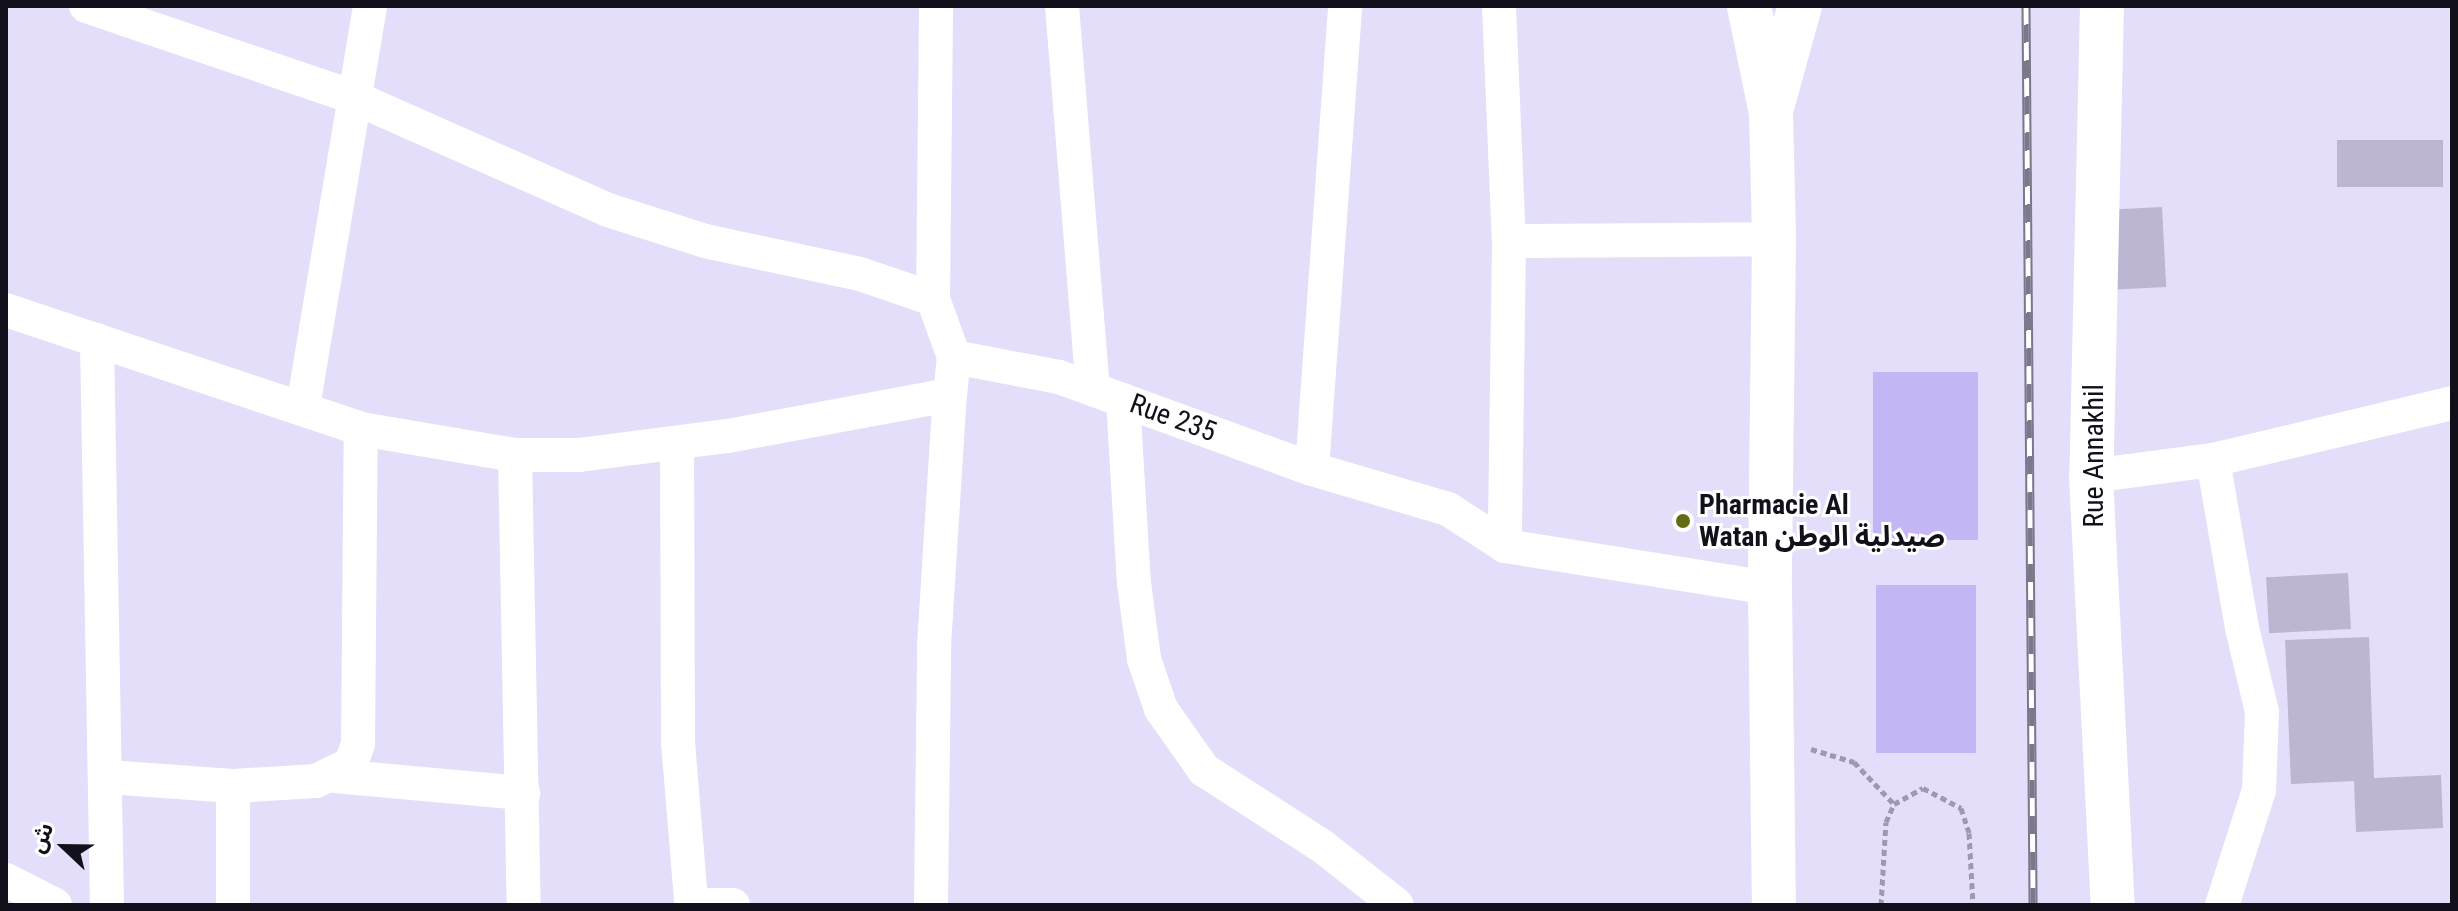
<!DOCTYPE html>
<meta charset="utf-8">
<style>
body{margin:0}
#map{position:relative;width:2458px;height:911px;overflow:hidden;background:#e4defb;font-family:"Roboto Condensed","Noto Sans Arabic",sans-serif}
div>[style]{position:absolute}
[style*='--x']{left:calc(var(--x)*1px);top:calc(var(--y)*1px);width:calc(var(--w)*1px);rotate:calc(var(--a)*1deg)}
.green>*{inset:0;background:#c4b5f5;transform-origin:0 0}
.building>*{inset:0;background:#bcb6d2;transform-origin:0 0}
.path>*{height:5px;margin-top:-2.5px;transform-origin:0;background:repeating-linear-gradient(90deg,#9e99b0 0 6px,transparent 0 10px)}
.street>*{height:34px;margin:-17px;padding:0 17px;transform-origin:17px;border-radius:17px;background:#fff}
.secondary>*{height:44px;margin:-22px;padding:0 22px;transform-origin:22px;border-radius:22px;background:#fff}
.rail>*{height:9px;margin-top:-4.5px;transform-origin:0;background:repeating-linear-gradient(90deg,#fff 0 18px,#7c788b 0 36px);box-sizing:border-box;border-block:2px solid #7c788b}
.dots>*{width:22px;height:22px;translate:-50% -50%;box-sizing:border-box;border:4px solid #fff;border-radius:50%}
span{translate:-50% -50%;white-space:nowrap;text-align:center;line-height:1.15;-webkit-text-stroke:6px #fff;paint-order:stroke}
.street-label{font-size:28px;color:#12101a}
.poi-label{font-size:28px;color:#12101a;font-weight:700}
.left{translate:0 -50%;text-align:left}
.frame{position:absolute;inset:0;border:8px solid #12101a;pointer-events:none}
.north{position:absolute;left:24px;top:807px;width:80px;height:80px;-webkit-text-stroke:6px #fff;paint-order:stroke;rotate:292deg;font-size:22px;font-weight:700;line-height:32px;text-align:center;color:#12101a}
.north::after{content:'';display:block;margin:auto;width:28px;height:36px;background:#12101a;clip-path:polygon(50% 0,100% 100%,50% 72%,0 100%)}
</style>
<div id="map">
<div class="green">
<div style="left:1873px;top:372px;width:105px;height:168px"></div>
<div style="left:1876px;top:585px;width:100px;height:168px"></div>
</div>
<div class="building">
<div style="left:2443px;top:140px;width:47px;height:106px;rotate:90deg"></div>
<div style="left:2162px;top:207px;width:80px;height:64px;rotate:87deg"></div>
<div style="left:2348px;top:573px;width:56px;height:82px;rotate:87deg"></div>
<div style="clip-path:polygon(2369px 637px,2374px 778px,2441px 775px,2443px 828px,2356px 832px,2354px 781px,2291px 784px,2285px 640px)"></div>
</div>
<div class="path">
<div style="--x:1811;--y:749;--w:45;--a:16.8"></div>
<div style="--x:1854;--y:762;--w:58;--a:46.4"></div>
<div style="--x:1881;--y:905;--w:83;--a:-86.6"></div>
<div style="--x:1886;--y:822;--w:20;--a:-66"></div>
<div style="--x:1894;--y:804;--w:33;--a:-29"></div>
<div style="--x:1923;--y:788;--w:43;--a:27.8"></div>
<div style="--x:1961;--y:808;--w:26;--a:72"></div>
<div style="--x:1969;--y:833;--w:72;--a:86.8"></div>
</div>
<div class="street">
<div style="--x:86;--y:6;--w:282;--a:18.8"></div>
<div style="--x:353;--y:97;--w:279;--a:23.9"></div>
<div style="--x:608;--y:210;--w:102;--a:17.7"></div>
<div style="--x:705;--y:241;--w:158;--a:12"></div>
<div style="--x:860;--y:274;--w:77;--a:18.9"></div>
<div style="--x:933;--y:299;--w:62;--a:70.1"></div>
<div style="--x:954;--y:357;--w:107;--a:10.8"></div>
<div style="--x:1059;--y:377;--w:269;--a:20"></div>
<div style="--x:1312;--y:469;--w:142;--a:16.4"></div>
<div style="--x:1448;--y:509;--w:68;--a:33"></div>
<div style="--x:1505;--y:546;--w:268;--a:9"></div>
<div style="--x:1062;--y:6;--w:384;--a:85.4"></div>
<div style="--x:1499;--y:6;--w:235;--a:87.6"></div>
<div style="--x:1509;--y:241;--w:305;--a:90.8"></div>
<div style="--x:1509;--y:241;--w:265;--a:-0.4"></div>
<div style="--x:933;--y:299;--w:293;--a:-89.4"></div>
<div style="--x:6;--y:310;--w:374;--a:18.5"></div>
<div style="--x:361;--y:429;--w:156;--a:9.6"></div>
<div style="--x:515;--y:455;--w:64;--a:0"></div>
<div style="--x:579;--y:455;--w:150;--a:-7.3"></div>
<div style="--x:728;--y:436;--w:226;--a:-10.5"></div>
<div style="--x:950;--y:395;--w:38;--a:-84"></div>
<div style="--x:97;--y:340;--w:565;--a:88.99"></div>
<div style="--x:1123;--y:400;--w:183;--a:86.6"></div>
<div style="--x:1134;--y:583;--w:77;--a:82.5"></div>
<div style="--x:1144;--y:659;--w:53;--a:71.2"></div>
<div style="--x:1161;--y:709;--w:75;--a:54.8"></div>
<div style="--x:1204;--y:770;--w:140;--a:32.8"></div>
<div style="--x:1322;--y:846;--w:95;--a:38.2"></div>
<div style="--x:303;--y:407;--w:407;--a:-80.5"></div>
<div style="--x:677;--y:443;--w:299;--a:89.8"></div>
<div style="--x:678;--y:742;--w:160;--a:85.3"></div>
<div style="--x:515;--y:455;--w:450;--a:88.9"></div>
<div style="--x:2213;--y:460;--w:170;--a:80.2"></div>
<div style="--x:2242;--y:628;--w:86;--a:76.6"></div>
<div style="--x:2262;--y:712;--w:78;--a:92.2"></div>
<div style="--x:2259;--y:790;--w:121;--a:107.8"></div>
<div style="--x:1312;--y:469;--w:464;--a:-85.9"></div>
<div style="--x:2091;--y:476;--w:123;--a:-7.5"></div>
<div style="--x:2213;--y:460;--w:246;--a:-13.4"></div>
<div style="--x:335;--y:776;--w:189;--a:5.2"></div>
<div style="--x:108;--y:777;--w:125;--a:4.1"></div>
<div style="--x:233;--y:786;--w:83;--a:-3.4"></div>
<div style="--x:316;--y:781;--w:39;--a:-26"></div>
<div style="--x:351;--y:764;--w:21;--a:-71"></div>
<div style="--x:358;--y:744;--w:315;--a:-89.5"></div>
<div style="--x:6;--y:880;--w:55;--a:27"></div>
<div style="--x:233;--y:905;--w:119;--a:-90"></div>
<div style="--x:691;--y:905;--w:42;--a:0"></div>
<div style="--x:931;--y:905;--w:259;--a:-89.3"></div>
<div style="--x:934;--y:646;--w:252;--a:-86.4"></div>
</div>
<div class="secondary">
<div style="--x:1749;--y:6;--w:109;--a:78.4"></div>
<div style="--x:1771;--y:113;--w:126;--a:88.6"></div>
<div style="--x:1774;--y:239;--w:349;--a:90.7"></div>
<div style="--x:1770;--y:588;--w:317;--a:89.3"></div>
<div style="--x:2102;--y:6;--w:470;--a:91.3"></div>
<div style="--x:2091;--y:476;--w:430;--a:87.1"></div>
<div style="--x:1771;--y:111;--w:109;--a:-74.6"></div>
</div>
<div class="rail">
<div style="--x:2026;--y:6;--w:899;--a:89.55"></div>
</div>
<div class="dots">
<div style="left:1683px;top:521px;background:#636c12"></div>
</div>
<div class="street-label">
<span style="left:1173px;top:418px;rotate:20deg">Rue 235</span>
<span style="left:2094px;top:456px;rotate:-90deg">Rue Annakhil</span>
</div>
<div class="poi-label">
<span class="left" style="left:1699px;top:521px">Pharmacie Al<br>Watan صيدلية الوطن</span>
</div>
<div class="frame"></div>
<div class="north">ش</div>
</div>
